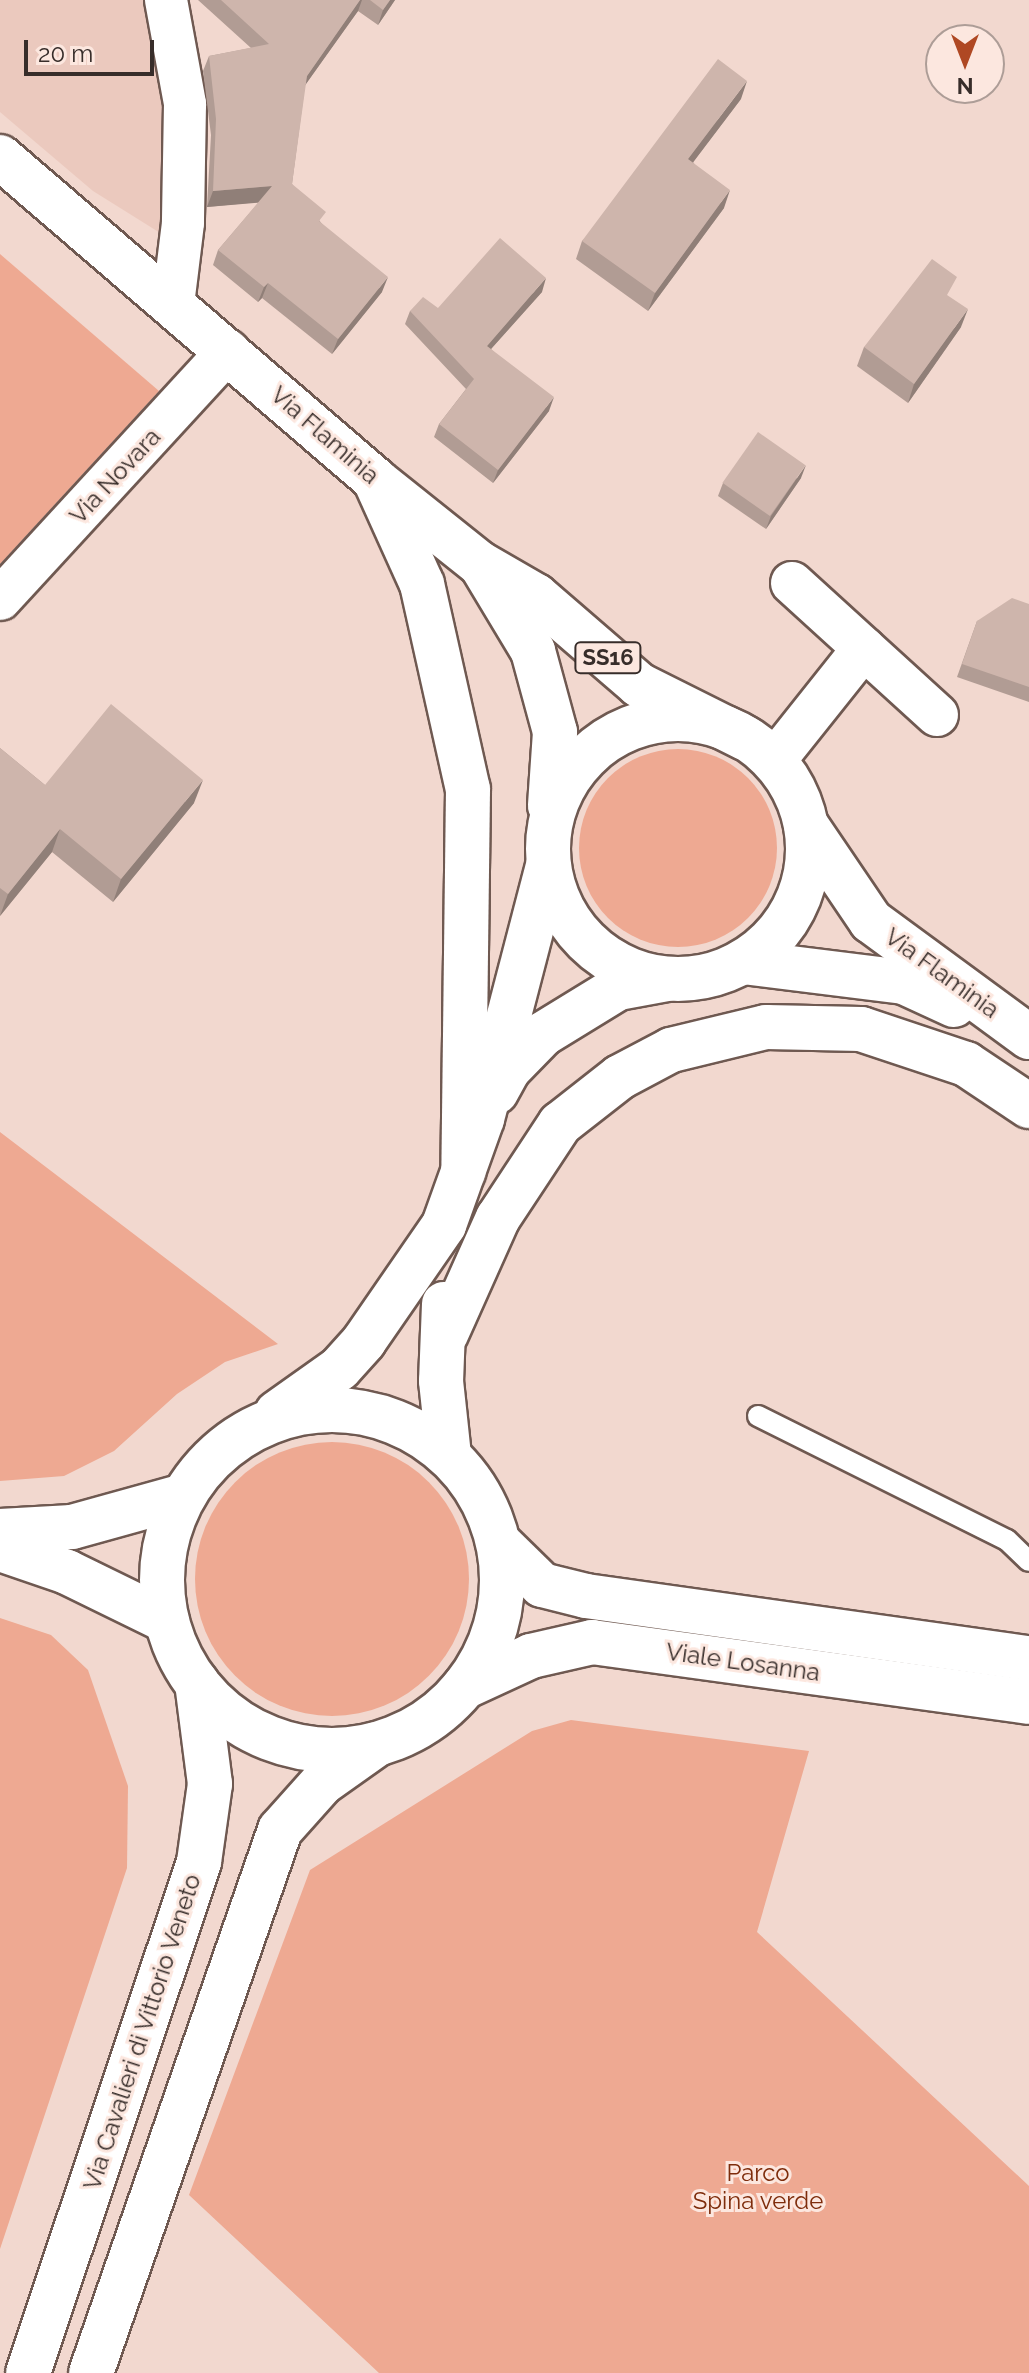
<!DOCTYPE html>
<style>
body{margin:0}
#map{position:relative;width:1029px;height:2373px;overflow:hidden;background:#f2d8cf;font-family:Raleway,sans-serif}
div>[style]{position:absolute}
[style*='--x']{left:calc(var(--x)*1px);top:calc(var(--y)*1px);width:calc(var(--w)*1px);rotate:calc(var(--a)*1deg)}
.built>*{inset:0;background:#ebc9be}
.green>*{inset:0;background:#eea992}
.round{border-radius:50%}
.roads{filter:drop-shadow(2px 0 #6f5951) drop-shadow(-2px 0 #6f5951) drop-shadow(0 2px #6f5951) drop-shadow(0 -2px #6f5951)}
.lane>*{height:20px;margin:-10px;padding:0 10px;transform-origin:10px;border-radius:10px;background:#fff}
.street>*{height:42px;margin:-21px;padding:0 21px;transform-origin:21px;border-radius:21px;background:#fff}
.secondary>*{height:44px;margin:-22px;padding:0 22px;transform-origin:22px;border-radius:22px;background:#fff}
.secondary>.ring{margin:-22px;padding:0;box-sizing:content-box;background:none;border:44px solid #fff;border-radius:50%}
.primary>*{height:44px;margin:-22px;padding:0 22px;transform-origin:22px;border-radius:22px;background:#fff}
.primary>.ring{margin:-22px;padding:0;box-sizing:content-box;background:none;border:44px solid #fff;border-radius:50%}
.wall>*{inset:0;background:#b19c94}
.shaded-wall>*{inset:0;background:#907f78}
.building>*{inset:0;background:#ceb5ac;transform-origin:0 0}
span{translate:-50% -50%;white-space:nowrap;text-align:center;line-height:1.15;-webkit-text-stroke:6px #fce7df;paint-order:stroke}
.shield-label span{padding:2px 6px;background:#fce7df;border:2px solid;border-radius:6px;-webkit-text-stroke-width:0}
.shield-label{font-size:22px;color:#372d2a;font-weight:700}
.street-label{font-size:24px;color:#372d2a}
.park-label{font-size:24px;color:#7e2c0b}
.north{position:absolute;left:925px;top:24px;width:80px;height:80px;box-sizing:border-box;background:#fce7df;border:2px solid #ad9d97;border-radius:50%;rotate:180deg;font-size:22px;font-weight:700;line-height:32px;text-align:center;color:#372d2a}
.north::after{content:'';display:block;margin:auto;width:28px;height:36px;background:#af4823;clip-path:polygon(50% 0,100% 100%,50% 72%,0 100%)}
.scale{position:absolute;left:24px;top:40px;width:130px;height:36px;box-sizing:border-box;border:4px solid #372d2a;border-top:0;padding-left:10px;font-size:24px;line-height:28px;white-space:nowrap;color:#372d2a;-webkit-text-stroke:6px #fce7df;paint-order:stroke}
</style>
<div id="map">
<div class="built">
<div style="clip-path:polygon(0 0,144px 0,168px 127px,165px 236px,93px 191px,0 112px)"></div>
</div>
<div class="green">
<div style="clip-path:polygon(0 254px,159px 391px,0 564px)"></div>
<div class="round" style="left:579px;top:749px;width:198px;height:198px"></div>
<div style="clip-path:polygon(0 1132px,278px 1344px,225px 1362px,177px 1394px,114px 1451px,64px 1476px,0 1481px)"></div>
<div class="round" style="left:195px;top:1442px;width:274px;height:274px"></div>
<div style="clip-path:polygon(0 1618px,51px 1635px,88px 1670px,128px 1786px,127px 1868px,0 2249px)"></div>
<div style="clip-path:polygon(571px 1720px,809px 1751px,757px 1932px,1029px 2186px,1029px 2373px,379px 2373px,189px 2195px,310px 1870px,532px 1731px)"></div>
</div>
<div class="roads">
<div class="lane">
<div style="--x:758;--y:1416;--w:278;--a:26.5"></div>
<div style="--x:1007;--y:1540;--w:30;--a:44"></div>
</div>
<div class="street">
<div style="--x:166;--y:0;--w:106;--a:79.6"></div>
<div style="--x:185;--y:104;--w:119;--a:91"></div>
<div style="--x:183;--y:223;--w:83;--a:97"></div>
<div style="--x:792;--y:583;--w:196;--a:42.3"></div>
<div style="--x:0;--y:599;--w:337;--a:-47.4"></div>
<div style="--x:774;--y:761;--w:144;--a:-51.5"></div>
</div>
<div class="secondary">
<div style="--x:375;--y:480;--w:114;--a:65.7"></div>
<div style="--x:422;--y:584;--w:210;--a:77.4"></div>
<div style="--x:468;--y:789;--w:383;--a:90.7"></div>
<div style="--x:496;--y:1092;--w:25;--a:-61"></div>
<div style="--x:508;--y:1070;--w:50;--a:-45.8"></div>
<div style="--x:543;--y:1034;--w:88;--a:-31.5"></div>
<div style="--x:618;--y:988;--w:51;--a:-10.2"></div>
<div style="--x:444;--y:1304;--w:77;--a:92.2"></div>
<div style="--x:441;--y:1381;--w:75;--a:83.9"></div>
<div style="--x:446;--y:1334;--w:127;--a:-65.9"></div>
<div style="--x:498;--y:1218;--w:113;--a:-56.6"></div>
<div style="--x:560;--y:1124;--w:76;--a:-38.1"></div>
<div style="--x:620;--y:1077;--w:58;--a:-27.9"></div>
<div style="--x:671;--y:1050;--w:98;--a:-13.6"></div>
<div style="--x:766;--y:1027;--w:95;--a:1.2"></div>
<div style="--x:861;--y:1029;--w:111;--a:18.4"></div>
<div style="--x:966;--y:1064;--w:76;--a:33.7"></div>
<div class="ring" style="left:162px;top:1410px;width:296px;height:296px"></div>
<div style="--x:277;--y:1413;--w:77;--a:-35.5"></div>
<div style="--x:340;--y:1368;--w:36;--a:-48"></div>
<div style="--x:364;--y:1341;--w:141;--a:-55.4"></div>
<div style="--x:444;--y:1225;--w:113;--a:-70.3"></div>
<div style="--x:482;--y:1119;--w:262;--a:-75.4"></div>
<div style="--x:0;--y:1531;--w:72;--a:-3.2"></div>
<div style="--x:72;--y:1527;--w:116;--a:-15.5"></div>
<div style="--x:499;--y:1543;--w:60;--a:44.3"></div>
<div style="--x:542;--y:1585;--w:45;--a:14"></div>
<div style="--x:586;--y:1596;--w:447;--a:8"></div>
<div style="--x:0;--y:1549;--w:71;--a:18.9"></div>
<div style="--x:67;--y:1572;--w:111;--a:26.1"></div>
<div style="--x:464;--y:1687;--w:74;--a:-24.8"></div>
<div style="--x:531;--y:1656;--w:63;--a:-12.9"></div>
<div style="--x:592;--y:1642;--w:441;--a:7.8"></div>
<div style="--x:28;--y:2373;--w:539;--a:-71.5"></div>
<div style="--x:199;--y:1862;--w:79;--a:-82"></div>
<div style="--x:210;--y:1784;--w:102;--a:-97.3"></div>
<div style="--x:91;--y:2373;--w:575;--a:-70.81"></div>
<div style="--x:280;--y:1830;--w:63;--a:-48.2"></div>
<div style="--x:322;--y:1783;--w:67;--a:-35.3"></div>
</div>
<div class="primary">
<div style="--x:0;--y:157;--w:495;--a:40.7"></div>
<div style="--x:375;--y:480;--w:133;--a:38.6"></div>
<div style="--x:479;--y:563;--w:66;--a:30.1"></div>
<div style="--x:536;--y:596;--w:136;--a:40.8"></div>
<div style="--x:639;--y:685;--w:119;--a:26.6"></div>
<div style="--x:483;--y:568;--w:97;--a:58.9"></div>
<div style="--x:533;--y:651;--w:84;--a:74.8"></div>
<div style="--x:555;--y:732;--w:74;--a:93.9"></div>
<div class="ring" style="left:548px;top:719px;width:216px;height:216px"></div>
<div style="--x:806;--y:825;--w:116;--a:55.9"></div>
<div style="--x:871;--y:921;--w:196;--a:36.3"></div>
<div style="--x:743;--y:962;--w:162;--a:7.1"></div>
<div style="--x:904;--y:982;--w:55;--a:24.7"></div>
</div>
</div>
<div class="wall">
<div style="clip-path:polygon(198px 0,395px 0,378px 25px,358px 11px,305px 85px,292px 184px,322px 224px,382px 292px,332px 354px,262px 298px,258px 302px,213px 265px,218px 250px,259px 202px,207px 207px,211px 135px,203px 71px,209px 56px,251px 48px)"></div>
<div style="clip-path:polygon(741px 99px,693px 162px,724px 208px,648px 311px,576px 259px,582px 241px)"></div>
<div style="clip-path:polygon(542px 292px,491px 349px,549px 411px,493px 483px,434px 437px,439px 424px,466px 389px,405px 324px,410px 311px,438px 308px)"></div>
<div style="clip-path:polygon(961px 327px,908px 403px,857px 366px,864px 347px)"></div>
<div style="clip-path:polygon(801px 478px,766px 529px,718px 496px,723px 483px)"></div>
<div style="clip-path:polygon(1029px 604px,1029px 702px,957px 677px,977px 621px)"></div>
<div style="clip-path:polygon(0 748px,45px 785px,194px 803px,113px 902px,52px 852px,0 916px)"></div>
</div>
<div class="shaded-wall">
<div style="clip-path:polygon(360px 0,362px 0,358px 11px,301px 91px,307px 76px)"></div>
<div style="clip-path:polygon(390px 0,395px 0,378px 25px,383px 10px)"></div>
<div style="clip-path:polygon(747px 81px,741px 99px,682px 177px,688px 159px)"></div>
<div style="clip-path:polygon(272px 186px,266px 202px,207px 207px,213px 191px)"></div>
<div style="clip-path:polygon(730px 190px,724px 208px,648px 311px,655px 293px)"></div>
<div style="clip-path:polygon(388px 277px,382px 292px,332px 354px,338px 339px)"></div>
<div style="clip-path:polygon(546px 278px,542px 292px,482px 359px,487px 346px)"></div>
<div style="clip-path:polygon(268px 283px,262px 298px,258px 302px,264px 287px)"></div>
<div style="clip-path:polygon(968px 309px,961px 327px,908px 403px,914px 384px)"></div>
<div style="clip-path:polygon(554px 397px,549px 411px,493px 483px,498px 470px)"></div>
<div style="clip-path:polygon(806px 465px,801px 478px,766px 529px,771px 516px)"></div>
<div style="clip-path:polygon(203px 780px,194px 803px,113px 902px,121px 879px)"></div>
<div style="clip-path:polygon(60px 829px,52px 852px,0 916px,8px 894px)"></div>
</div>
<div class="building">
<div style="clip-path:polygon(221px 0,360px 0,307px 76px,292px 184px,326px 212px,319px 221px,388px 277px,338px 339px,268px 283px,264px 287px,218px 250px,272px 186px,213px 191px,216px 119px,209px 56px,269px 44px)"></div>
<div style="clip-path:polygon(370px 0,390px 0,383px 10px)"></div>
<div style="clip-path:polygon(718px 59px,747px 81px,688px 159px,730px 190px,655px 293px,582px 241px)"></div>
<div style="clip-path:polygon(500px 238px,546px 278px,487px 346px,554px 397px,498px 470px,439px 424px,474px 379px,410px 311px,423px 297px,438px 308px)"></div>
<div style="clip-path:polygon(932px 259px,957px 277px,947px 295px,968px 309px,914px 384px,864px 347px)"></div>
<div style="left:758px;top:432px;width:58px;height:62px;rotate:35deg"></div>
<div style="clip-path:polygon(1012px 598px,1029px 604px,1029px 687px,962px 664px,977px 621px)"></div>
<div style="clip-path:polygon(111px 704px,203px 780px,121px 879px,60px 829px,8px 894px,0 888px,0 748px,45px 785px)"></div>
</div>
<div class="shield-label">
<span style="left:608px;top:658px">SS16</span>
</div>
<div class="street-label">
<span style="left:325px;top:435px;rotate:41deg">Via Flaminia</span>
<span style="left:115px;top:476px;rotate:-47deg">Via Novara</span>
<span style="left:942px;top:973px;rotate:36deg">Via Flaminia</span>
<span style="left:743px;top:1662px;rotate:8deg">Viale Losanna</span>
<span style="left:142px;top:2032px;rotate:-72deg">Via Cavalieri di Vittorio Veneto</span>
</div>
<div class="park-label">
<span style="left:758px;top:2187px">Parco<br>Spina verde</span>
</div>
<div class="north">N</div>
<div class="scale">20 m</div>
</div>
